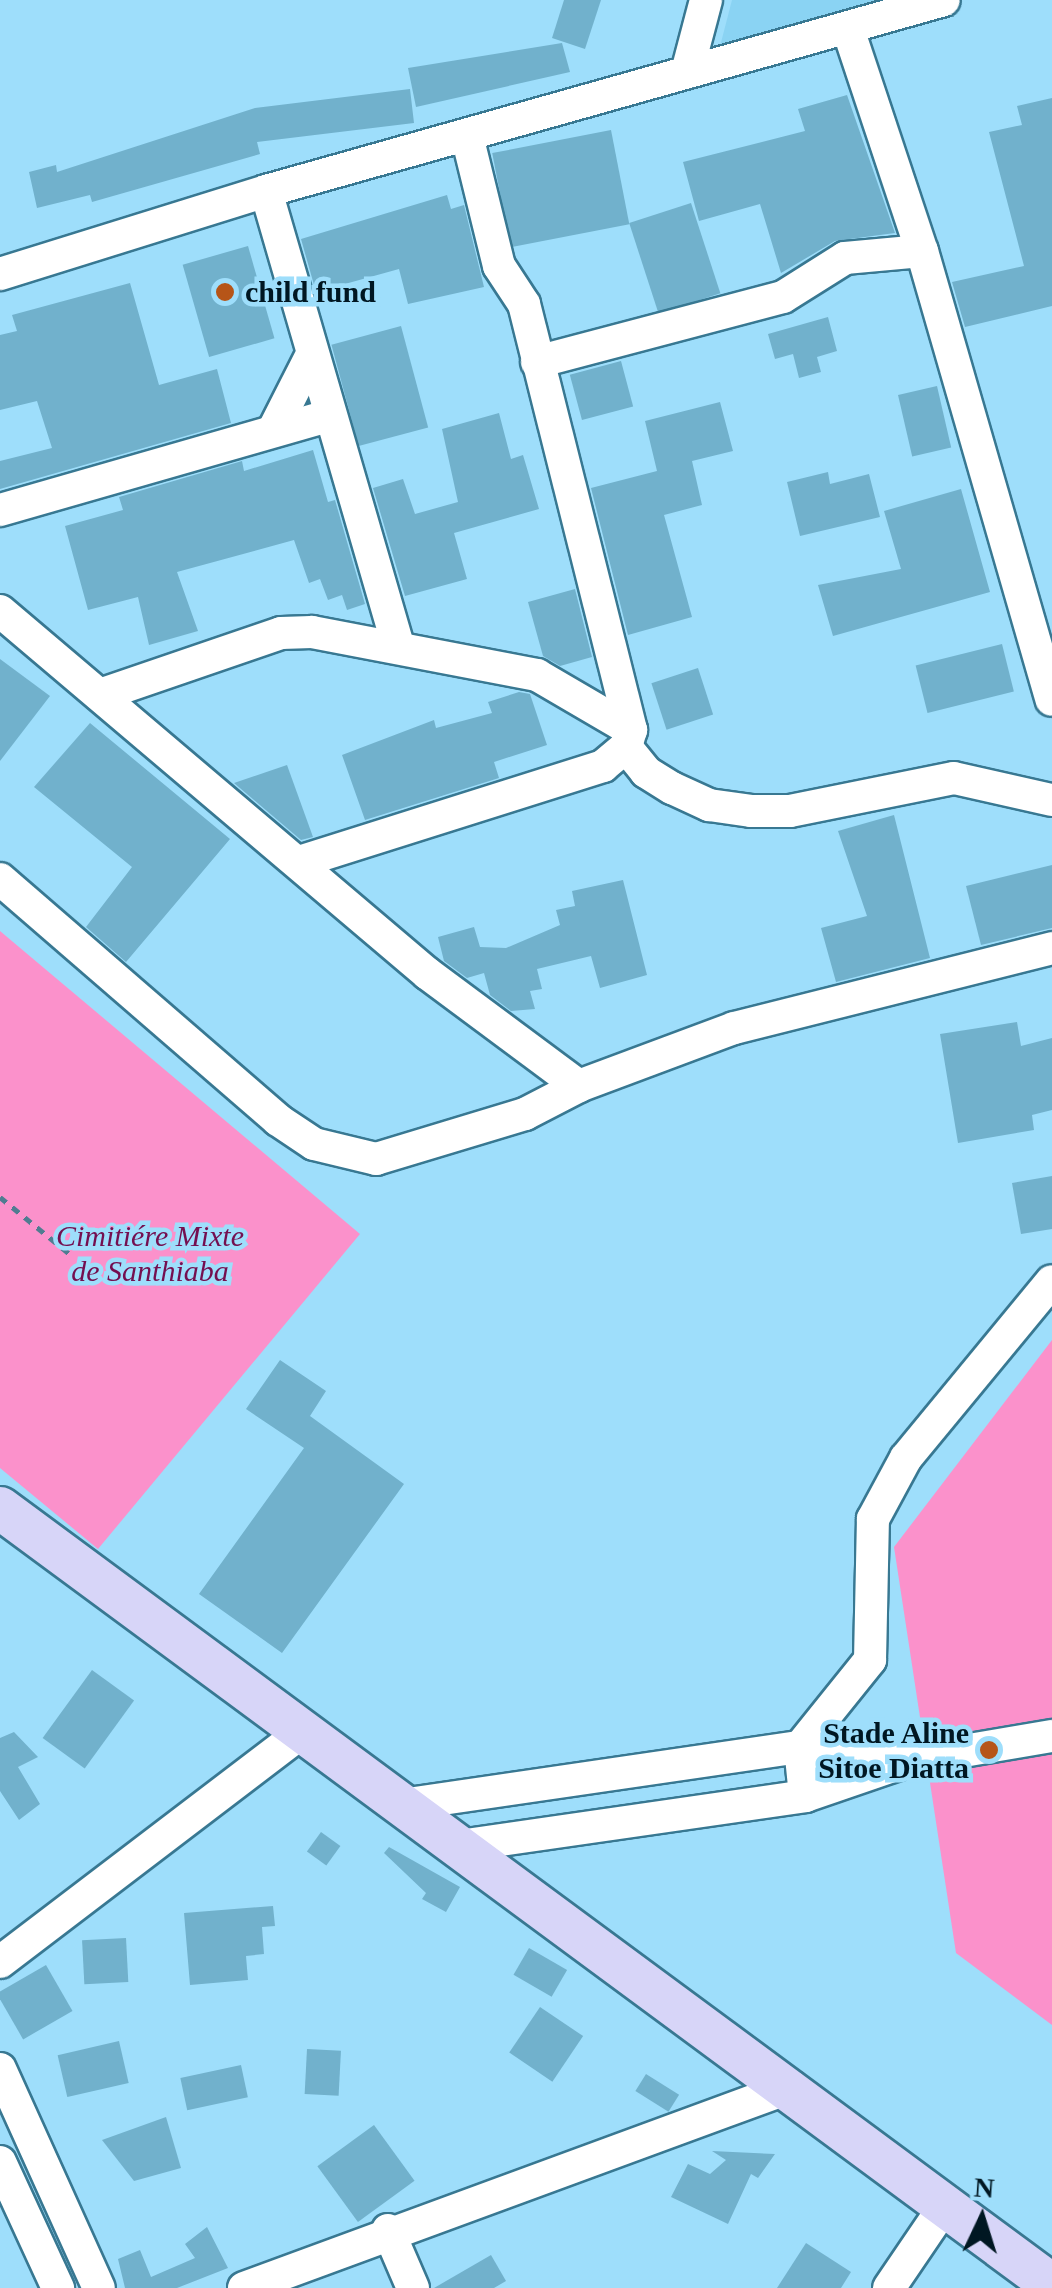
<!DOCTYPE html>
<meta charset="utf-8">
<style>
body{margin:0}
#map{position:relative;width:1052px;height:2288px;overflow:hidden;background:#9edefb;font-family:Georgia,serif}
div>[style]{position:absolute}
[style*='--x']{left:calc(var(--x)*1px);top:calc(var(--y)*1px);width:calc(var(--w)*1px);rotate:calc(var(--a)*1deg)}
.built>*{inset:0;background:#8ad3f3}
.green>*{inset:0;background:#fb91cb}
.building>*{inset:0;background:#71b1cc;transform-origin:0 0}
.path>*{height:5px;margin-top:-2.5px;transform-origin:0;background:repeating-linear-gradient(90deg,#507c91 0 8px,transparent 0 16px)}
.roads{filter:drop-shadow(2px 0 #387892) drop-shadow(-2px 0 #387892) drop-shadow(0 2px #387892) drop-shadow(0 -2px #387892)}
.minor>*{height:32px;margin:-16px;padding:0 16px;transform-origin:16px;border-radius:16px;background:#fff}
.major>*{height:42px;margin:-21px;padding:0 21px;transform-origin:21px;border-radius:21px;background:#d7d5f8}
.dots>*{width:28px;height:28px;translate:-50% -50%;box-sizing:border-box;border:5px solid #9edefb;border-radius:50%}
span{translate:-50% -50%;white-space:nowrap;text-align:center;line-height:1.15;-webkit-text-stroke:9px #9edefb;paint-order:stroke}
.poi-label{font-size:30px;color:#001722;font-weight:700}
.left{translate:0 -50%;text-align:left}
.right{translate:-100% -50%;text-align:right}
.park-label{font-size:30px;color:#740f50;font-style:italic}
.north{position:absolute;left:932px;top:2168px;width:100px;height:100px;-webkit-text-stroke:8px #9edefb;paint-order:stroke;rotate:4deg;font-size:28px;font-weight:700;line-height:40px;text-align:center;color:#001722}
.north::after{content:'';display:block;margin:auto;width:35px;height:45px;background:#001722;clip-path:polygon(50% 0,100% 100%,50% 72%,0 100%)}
</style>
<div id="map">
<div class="built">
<div style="clip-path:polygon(732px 0,911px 0,717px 58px)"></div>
</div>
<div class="green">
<div style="clip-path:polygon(0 931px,360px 1234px,98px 1549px,0 1468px)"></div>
<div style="clip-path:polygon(1052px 1340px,1052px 2025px,956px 1953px,894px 1547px)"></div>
</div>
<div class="building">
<div style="clip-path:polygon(564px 0,601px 0,585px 49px,552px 38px)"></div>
<div style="clip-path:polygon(562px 43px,570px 72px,416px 107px,408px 68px)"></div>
<div style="clip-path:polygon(410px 89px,414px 123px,257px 142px,260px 154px,92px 202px,90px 195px,37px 208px,29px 172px,56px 165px,57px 172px,255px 108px)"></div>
<div style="clip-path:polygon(847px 95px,895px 233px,835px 241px,781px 273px,760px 204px,699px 221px,683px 162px,805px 131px,798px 109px)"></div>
<div style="clip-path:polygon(1052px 98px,1052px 306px,965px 327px,952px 282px,1024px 266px,989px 132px,1022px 125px,1017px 106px)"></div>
<div style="left:611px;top:130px;width:96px;height:121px;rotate:79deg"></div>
<div style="clip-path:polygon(447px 195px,451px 209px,464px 205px,484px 287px,408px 304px,399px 269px,316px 292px,301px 239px)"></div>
<div style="left:691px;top:203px;width:95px;height:65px;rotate:72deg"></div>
<div style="left:248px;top:246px;width:96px;height:68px;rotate:74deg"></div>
<div style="clip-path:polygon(130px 283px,159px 385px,217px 369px,231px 423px,0 489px,0 461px,52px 448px,37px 401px,0 410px,0 335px,17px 331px,12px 315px)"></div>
<div style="clip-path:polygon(828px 317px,837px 351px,817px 357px,821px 372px,799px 378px,793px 354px,775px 359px,768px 334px)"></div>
<div style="left:401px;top:326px;width:105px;height:72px;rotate:75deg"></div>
<div style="left:621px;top:361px;width:47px;height:53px;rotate:75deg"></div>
<div style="left:937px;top:386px;width:63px;height:40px;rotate:77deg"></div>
<div style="clip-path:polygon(720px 402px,733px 451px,692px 461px,702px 505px,664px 515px,692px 617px,628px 635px,591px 488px,657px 471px,645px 421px)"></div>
<div style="clip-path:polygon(499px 413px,511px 459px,523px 455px,539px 509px,454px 533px,467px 579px,405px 596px,373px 488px,403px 479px,415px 514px,458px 502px,442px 429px)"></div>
<div style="clip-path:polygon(313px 450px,328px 502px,335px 500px,365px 604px,347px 610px,342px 595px,328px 600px,320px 579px,309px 583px,294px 540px,177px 572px,198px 631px,149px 645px,138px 597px,88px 610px,65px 526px,123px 510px,119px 497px,242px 461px,244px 471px)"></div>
<div style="clip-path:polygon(828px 472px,830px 484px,869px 474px,880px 517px,800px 536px,787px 482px)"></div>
<div style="clip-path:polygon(961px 489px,990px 592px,833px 636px,818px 585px,901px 569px,884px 511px)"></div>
<div style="clip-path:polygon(575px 589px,592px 657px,560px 666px,543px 656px,528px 602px)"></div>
<div style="left:1002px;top:644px;width:49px;height:89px;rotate:76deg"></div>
<div style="clip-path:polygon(0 659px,50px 696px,0 761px)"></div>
<div style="left:698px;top:668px;width:49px;height:49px;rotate:72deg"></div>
<div style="clip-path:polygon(519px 692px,530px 694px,547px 745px,494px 762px,499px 778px,365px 820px,342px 755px,434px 720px,436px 728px,492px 713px,488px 702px)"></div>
<div style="clip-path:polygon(90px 723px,230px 839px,126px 962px,86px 927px,132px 867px,34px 787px)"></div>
<div style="clip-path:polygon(287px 765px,313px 837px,301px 840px,234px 783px)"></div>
<div style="clip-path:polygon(894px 815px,930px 958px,836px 982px,821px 928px,867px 916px,838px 831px)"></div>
<div style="clip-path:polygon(1052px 865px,1052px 928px,981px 945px,966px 886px)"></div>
<div style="clip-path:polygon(623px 880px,647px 975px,600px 988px,591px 956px,537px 969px,542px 989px,530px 991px,535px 1009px,511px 1011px,490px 995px,484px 973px,467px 978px,444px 961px,438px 937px,474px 927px,480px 947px,506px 948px,560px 925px,556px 910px,575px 906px,572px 891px)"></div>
<div style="clip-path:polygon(1017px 1022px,1021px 1046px,1052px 1038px,1052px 1110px,1032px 1115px,1034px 1130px,958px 1143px,940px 1034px)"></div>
<div style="clip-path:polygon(1052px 1176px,1052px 1229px,1021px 1234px,1012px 1183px)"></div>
<div style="clip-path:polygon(280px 1360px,326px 1391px,310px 1416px,404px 1484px,282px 1653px,199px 1594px,304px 1448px,246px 1409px)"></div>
<div style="left:92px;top:1670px;width:52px;height:84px;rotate:36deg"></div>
<div style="clip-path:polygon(14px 1732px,38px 1757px,18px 1767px,40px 1804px,19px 1820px,0 1791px,0 1738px)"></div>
<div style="left:321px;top:1832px;width:24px;height:24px;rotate:36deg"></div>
<div style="clip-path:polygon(389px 1847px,460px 1887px,446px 1912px,422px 1899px,426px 1893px,384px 1853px)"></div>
<div style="clip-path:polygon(273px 1906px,275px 1926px,262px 1927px,264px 1954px,246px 1956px,248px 1980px,190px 1985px,184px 1913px)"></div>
<div style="left:126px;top:1938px;width:44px;height:44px;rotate:87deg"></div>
<div style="left:529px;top:1948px;width:44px;height:31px;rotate:30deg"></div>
<div style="left:46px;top:1965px;width:53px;height:57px;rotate:60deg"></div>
<div style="left:540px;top:2007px;width:52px;height:55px;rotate:34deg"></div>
<div style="left:119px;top:2041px;width:43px;height:63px;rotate:77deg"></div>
<div style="left:307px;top:2049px;width:34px;height:45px;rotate:3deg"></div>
<div style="left:241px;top:2065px;width:33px;height:62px;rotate:78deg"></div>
<div style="left:646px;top:2074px;width:39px;height:20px;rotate:32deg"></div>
<div style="clip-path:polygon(166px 2117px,181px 2168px,134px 2181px,102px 2140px)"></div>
<div style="left:374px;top:2125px;width:69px;height:70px;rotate:54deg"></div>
<div style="clip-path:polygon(712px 2151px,775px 2154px,758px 2178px,751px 2174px,728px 2224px,671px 2197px,688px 2164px,710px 2174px,726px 2160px)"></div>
<div style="clip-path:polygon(207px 2227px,228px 2268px,177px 2288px,125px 2288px,118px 2259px,140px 2250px,151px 2277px,195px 2258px,185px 2244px)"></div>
<div style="clip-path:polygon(806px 2243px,851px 2272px,841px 2288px,777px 2288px)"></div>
<div style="clip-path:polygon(491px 2255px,506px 2281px,494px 2288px,434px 2288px)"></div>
</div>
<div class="path">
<div style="--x:0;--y:1197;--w:93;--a:39.3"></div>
</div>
<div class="roads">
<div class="minor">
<div style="--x:848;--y:29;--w:234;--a:71.6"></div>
<div style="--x:922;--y:251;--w:467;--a:73.9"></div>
<div style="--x:687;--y:72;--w:74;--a:-75.2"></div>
<div style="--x:266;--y:191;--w:473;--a:73.8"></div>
<div style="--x:0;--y:274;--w:279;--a:-17.3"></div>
<div style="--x:266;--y:191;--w:704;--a:-15.73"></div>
<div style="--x:537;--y:362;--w:254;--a:-14.8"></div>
<div style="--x:783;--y:297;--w:73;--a:-32.2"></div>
<div style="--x:845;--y:258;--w:77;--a:-5.2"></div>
<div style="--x:273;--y:431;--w:82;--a:-63.1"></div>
<div style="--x:0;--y:510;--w:340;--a:-16"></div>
<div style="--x:0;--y:611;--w:561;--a:40.3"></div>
<div style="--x:428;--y:974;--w:188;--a:36.6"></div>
<div style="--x:100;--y:695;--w:191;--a:-18.9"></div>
<div style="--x:281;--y:633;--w:31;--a:-2"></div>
<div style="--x:312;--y:632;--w:229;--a:10.8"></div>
<div style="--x:537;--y:675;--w:109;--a:30.3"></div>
<div style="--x:626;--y:747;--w:32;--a:51"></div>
<div style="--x:646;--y:772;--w:31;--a:32"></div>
<div style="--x:672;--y:788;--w:41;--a:24.7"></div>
<div style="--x:709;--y:805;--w:42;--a:8.1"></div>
<div style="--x:751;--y:811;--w:39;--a:0"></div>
<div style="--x:790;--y:811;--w:167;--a:-11.4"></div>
<div style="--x:954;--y:778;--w:100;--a:12.7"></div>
<div style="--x:299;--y:862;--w:319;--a:-17.5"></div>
<div style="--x:603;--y:766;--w:30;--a:-40"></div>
<div style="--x:626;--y:747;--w:18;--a:-74"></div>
<div style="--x:631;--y:730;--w:439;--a:-104.1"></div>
<div style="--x:524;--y:304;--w:45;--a:-123.3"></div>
<div style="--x:499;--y:266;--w:134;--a:-103.8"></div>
<div style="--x:0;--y:879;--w:368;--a:40.9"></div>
<div style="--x:278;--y:1120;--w:43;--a:33.7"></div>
<div style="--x:314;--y:1144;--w:64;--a:13.6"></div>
<div style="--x:376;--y:1159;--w:156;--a:-16.8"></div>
<div style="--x:525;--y:1114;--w:61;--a:-27.4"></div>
<div style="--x:579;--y:1086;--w:165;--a:-20.5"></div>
<div style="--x:734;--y:1028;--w:328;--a:-14.1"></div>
<div style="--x:805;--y:1796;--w:49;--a:-95.8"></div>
<div style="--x:800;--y:1747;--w:112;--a:-51.2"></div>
<div style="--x:870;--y:1660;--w:141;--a:-88.8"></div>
<div style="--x:873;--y:1519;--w:69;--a:-61.6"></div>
<div style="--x:906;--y:1458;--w:229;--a:-50.5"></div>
<div style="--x:401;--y:1805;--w:403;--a:-8.3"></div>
<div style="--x:800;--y:1747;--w:102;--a:6.8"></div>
<div style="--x:459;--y:1846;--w:350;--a:-8.2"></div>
<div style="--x:805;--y:1796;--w:111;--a:-18.9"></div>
<div style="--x:910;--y:1760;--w:144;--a:-9.6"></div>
<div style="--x:0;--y:1962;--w:376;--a:-37.3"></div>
<div style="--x:0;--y:2069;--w:240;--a:65.7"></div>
<div style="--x:0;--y:2162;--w:139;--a:65.3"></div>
<div style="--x:388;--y:2230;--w:63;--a:66.7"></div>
<div style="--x:244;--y:2288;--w:583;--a:-20.18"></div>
<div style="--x:889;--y:2288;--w:98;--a:-55.8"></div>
</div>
<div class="major">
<div style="--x:0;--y:1508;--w:1308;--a:36.45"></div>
</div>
</div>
<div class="dots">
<div style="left:225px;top:292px;background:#b65518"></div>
<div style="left:989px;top:1750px;background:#b65518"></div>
</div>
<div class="poi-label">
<span class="left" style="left:245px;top:292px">child fund</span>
<span class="right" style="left:969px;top:1750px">Stade Aline<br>Sitoe Diatta</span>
</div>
<div class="park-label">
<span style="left:150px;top:1253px">Cimitiére Mixte<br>de Santhiaba</span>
</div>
<div class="north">N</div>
</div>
